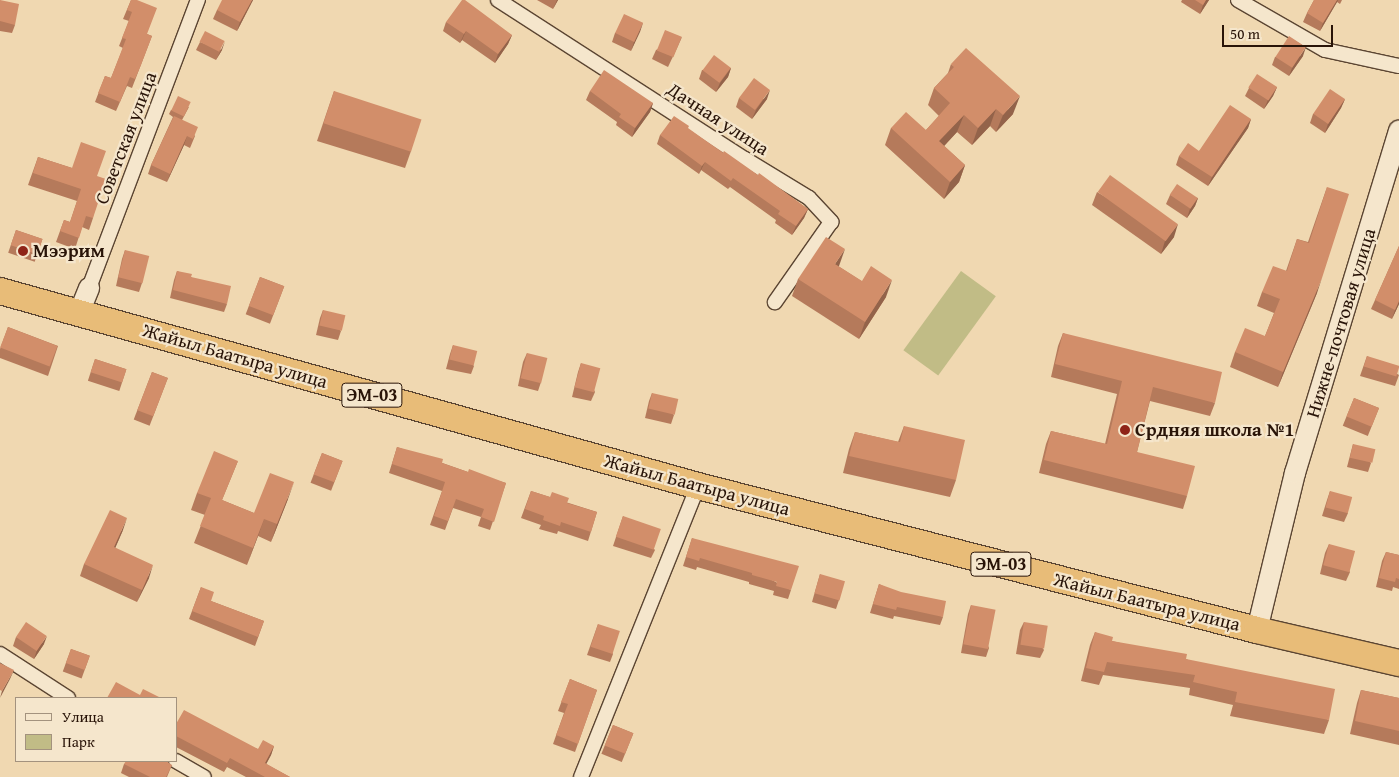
<!DOCTYPE html>
<meta charset="utf-8">
<style>
body{margin:0}
#map{position:relative;width:1399px;height:777px;overflow:hidden;background:#f0d8b1;font-family:"Gentium Book Plus",serif}
div>[style]{position:absolute}
[style*='--x']{left:calc(var(--x)*1px);top:calc(var(--y)*1px);width:calc(var(--w)*1px);rotate:calc(var(--a)*1deg)}
.green>*{inset:0;background:#c1bc86;transform-origin:0 0}
.roads{filter:drop-shadow(1px 0 #5b4532) drop-shadow(-1px 0 #5b4532) drop-shadow(0 1px #5b4532) drop-shadow(0 -1px #5b4532)}
.street>*{height:14px;margin:-7px;padding:0 7px;transform-origin:7px;border-radius:7px;background:#f5e6cc}
.secondary>*{height:20px;margin:-10px;padding:0 10px;transform-origin:10px;border-radius:10px;background:#f5e6cc}
.highway>*{height:26px;margin:-13px;padding:0 13px;transform-origin:13px;border-radius:13px;background:#e8bc78}
.wall>*{inset:0;background:#b57a5b;transform-origin:0 0}
.shaded-wall>*{inset:0;background:#93634a}
.building>*{inset:0;background:#d28e6a;transform-origin:0 0}
.dots>*{width:14px;height:14px;translate:-50% -50%;box-sizing:border-box;border:2px solid #f5e6cc;border-radius:50%}
span{translate:-50% -50%;white-space:nowrap;text-align:center;line-height:1.15;-webkit-text-stroke:4.5px #f5e6cc;paint-order:stroke}
.shield-label span{padding:1px 4px;background:#f5e6cc;border:1px solid;border-radius:4px;-webkit-text-stroke-width:0}
.shield-label{font-size:18px;color:#291408;font-weight:700}
.street-label{font-size:19px;color:#291408}
.poi-label{font-size:19px;color:#291408;font-weight:700}
.left{translate:0 -50%;text-align:left}
.legend{position:absolute;left:15px;top:697px;width:162px;height:65px;box-sizing:border-box;background:#f5e6cc;border:1px solid #a3927e;margin:0;padding:6px 9px;list-style:none;font-size:15px;color:#291408}
.legend li{display:flex;align-items:center;gap:10px;height:25px}
.legend b{width:25px;border:1px solid #a3927e}
.scale{position:absolute;left:1222px;top:25px;width:111px;height:22px;box-sizing:border-box;border:2px solid #291408;border-top:0;padding-left:6px;font-size:15px;line-height:18px;white-space:nowrap;color:#291408;-webkit-text-stroke:4px #f5e6cc;paint-order:stroke}
</style>
<div id="map">
<div class="green">
<div style="left:961px;top:271px;width:43px;height:98px;rotate:36deg"></div>
</div>
<div class="roads">
<div class="street">
<div style="--x:498;--y:0;--w:294;--a:32.8"></div>
<div style="--x:745;--y:159;--w:75;--a:31.4"></div>
<div style="--x:809;--y:198;--w:33;--a:47"></div>
<div style="--x:831;--y:222;--w:98;--a:125"></div>
<div style="--x:1238;--y:0;--w:100;--a:29.9"></div>
<div style="--x:1325;--y:50;--w:76;--a:12.2"></div>
<div style="--x:89;--y:288;--w:308;--a:-69.3"></div>
<div style="--x:0;--y:654;--w:81;--a:32.9"></div>
<div style="--x:176;--y:761;--w:32;--a:30"></div>
<div style="--x:581;--y:777;--w:314;--a:-68.1"></div>
</div>
<div class="secondary">
<div style="--x:79;--y:313;--w:27;--a:-68"></div>
<div style="--x:1257;--y:630;--w:162;--a:-76.4"></div>
<div style="--x:1295;--y:473;--w:358;--a:-73.1"></div>
</div>
<div class="highway">
<div style="--x:0;--y:291;--w:725;--a:15.61"></div>
<div style="--x:698;--y:486;--w:577;--a:14.45"></div>
<div style="--x:1257;--y:630;--w:146;--a:13.1"></div>
</div>
</div>
<div class="wall">
<div style="clip-path:polygon(0 0,15px 25px,12px 33px,0 31px)"></div>
<div style="clip-path:polygon(131px 0,147px 34px,152px 36px,132px 88px,127px 86px,116px 111px,95px 102px,105px 76px,111px 78px,123px 48px,119px 46px,129px 21px,123px 19px)"></div>
<div style="clip-path:polygon(253px 0,237px 31px,213px 19px,217px 10px)"></div>
<div style="clip-path:polygon(537px 0,558px 0,553px 9px)"></div>
<div style="clip-path:polygon(1182px 0,1209px 0,1200px 14px,1181px 2px)"></div>
<div style="clip-path:polygon(1314px 0,1342px 0,1340px 4px,1337px 2px,1320px 31px,1303px 22px,1307px 13px)"></div>
<div style="clip-path:polygon(446px 22px,512px 35px,508px 44px,495px 63px,462px 40px,460px 43px,443px 31px)"></div>
<div style="clip-path:polygon(643px 23px,631px 51px,612px 42px,615px 33px)"></div>
<div style="clip-path:polygon(682px 37px,678px 46px,668px 67px,652px 59px,656px 50px)"></div>
<div style="clip-path:polygon(200px 42px,222px 50px,216px 60px,196px 50px)"></div>
<div style="clip-path:polygon(1303px 56px,1289px 76px,1272px 65px,1275px 57px)"></div>
<div style="clip-path:polygon(951px 64px,1013px 114px,996px 132px,990px 126px,972px 145px,957px 132px,944px 146px,965px 165px,959px 182px,944px 199px,885px 145px,891px 128px,926px 130px,939px 116px,928px 105px,934px 88px,948px 73px)"></div>
<div style="clip-path:polygon(731px 68px,728px 77px,716px 92px,699px 79px,702px 70px)"></div>
<div style="clip-path:polygon(1277px 87px,1273px 96px,1264px 109px,1245px 96px,1249px 88px)"></div>
<div style="clip-path:polygon(334px 91px,411px 151px,405px 168px,317px 141px)"></div>
<div style="clip-path:polygon(590px 91px,653px 103px,650px 112px,632px 137px,616px 125px,617px 122px,586px 100px)"></div>
<div style="clip-path:polygon(739px 98px,767px 99px,752px 119px,736px 107px)"></div>
<div style="clip-path:polygon(1345px 99px,1341px 108px,1325px 133px,1310px 123px,1313px 114px)"></div>
<div style="clip-path:polygon(189px 107px,182px 120px,195px 136px,190px 148px,184px 145px,167px 182px,148px 174px,151px 165px,173px 117px,169px 114px,171px 110px)"></div>
<div style="clip-path:polygon(1251px 119px,1248px 128px,1208px 186px,1176px 165px,1179px 156px,1199px 151px)"></div>
<div style="clip-path:polygon(688px 129px,808px 209px,804px 218px,792px 235px,775px 223px,776px 220px,730px 187px,728px 189px,701px 170px,699px 174px,657px 144px,660px 135px)"></div>
<div style="clip-path:polygon(38px 157px,97px 176px,93px 218px,89px 230px,82px 227px,75px 249px,56px 242px,64px 220px,70px 222px,77px 201px,28px 185px)"></div>
<div style="clip-path:polygon(1327px 187px,1317px 293px,1278px 387px,1230px 367px,1235px 352px,1265px 336px,1274px 313px,1257px 306px,1262px 292px,1286px 271px,1297px 239px,1308px 242px)"></div>
<div style="clip-path:polygon(1097px 192px,1174px 237px,1161px 254px,1092px 205px)"></div>
<div style="clip-path:polygon(1170px 195px,1198px 198px,1195px 206px,1187px 218px,1166px 204px)"></div>
<div style="left:16px;top:230px;width:28px;height:24px;rotate:19deg"></div>
<div style="clip-path:polygon(1399px 246px,1399px 304px,1392px 319px,1371px 309px)"></div>
<div style="clip-path:polygon(125px 250px,142px 283px,139px 292px,116px 286px,122px 259px)"></div>
<div style="clip-path:polygon(838px 266px,886px 297px,859px 339px,792px 296px,798px 279px)"></div>
<div style="clip-path:polygon(177px 271px,191px 277px,227px 304px,224px 312px,170px 298px,174px 280px)"></div>
<div style="left:260px;top:277px;width:26px;height:40px;rotate:21deg"></div>
<div style="clip-path:polygon(323px 310px,341px 331px,338px 340px,316px 335px,320px 318px)"></div>
<div style="clip-path:polygon(8px 327px,58px 346px,48px 376px,0 358px,0 349px)"></div>
<div style="clip-path:polygon(1063px 333px,1215px 403px,1210px 416px,1150px 401px,1137px 452px,1187px 496px,1183px 509px,1039px 473px,1046px 444px,1051px 431px,1105px 444px,1117px 394px,1051px 377px,1058px 346px)"></div>
<div style="clip-path:polygon(453px 345px,474px 366px,471px 374px,446px 369px,450px 354px)"></div>
<div style="clip-path:polygon(527px 353px,541px 382px,538px 391px,518px 386px,523px 362px)"></div>
<div style="clip-path:polygon(1367px 356px,1399px 375px,1395px 386px,1360px 376px)"></div>
<div style="left:95px;top:359px;width:33px;height:23px;rotate:18deg"></div>
<div style="clip-path:polygon(581px 363px,595px 392px,591px 401px,572px 397px,578px 372px)"></div>
<div style="left:152px;top:372px;width:17px;height:51px;rotate:21deg"></div>
<div style="clip-path:polygon(652px 393px,674px 415px,671px 424px,645px 418px,649px 401px)"></div>
<div style="left:1354px;top:398px;width:27px;height:30px;rotate:22deg"></div>
<div style="clip-path:polygon(904px 426px,956px 480px,950px 497px,843px 473px,849px 449px,855px 432px,898px 442px)"></div>
<div style="clip-path:polygon(1353px 444px,1371px 463px,1368px 472px,1347px 467px)"></div>
<div style="clip-path:polygon(397px 447px,468px 472px,506px 483px,490px 530px,478px 526px,481px 517px,453px 508px,445px 530px,430px 525px,442px 491px,389px 473px)"></div>
<div style="left:322px;top:453px;width:22px;height:32px;rotate:21deg"></div>
<div style="clip-path:polygon(238px 461px,222px 500px,254px 513px,288px 499px,271px 542px,258px 536px,247px 565px,194px 543px,205px 515px,191px 510px,197px 493px)"></div>
<div style="clip-path:polygon(531px 491px,597px 512px,588px 541px,558px 531px,557px 534px,539px 529px,541px 525px,521px 518px)"></div>
<div style="clip-path:polygon(1330px 491px,1348px 513px,1344px 522px,1322px 516px,1327px 500px)"></div>
<div style="clip-path:polygon(623px 516px,655px 550px,651px 558px,613px 546px)"></div>
<div style="clip-path:polygon(123px 530px,115px 548px,149px 578px,137px 602px,80px 576px,84px 564px)"></div>
<div style="clip-path:polygon(692px 538px,791px 590px,788px 599px,773px 595px,774px 591px,749px 584px,749px 582px,697px 567px,696px 570px,683px 566px)"></div>
<div style="clip-path:polygon(1329px 544px,1350px 572px,1346px 581px,1320px 574px,1325px 553px)"></div>
<div style="clip-path:polygon(1386px 552px,1399px 555px,1399px 589px,1393px 587px,1392px 591px,1376px 587px,1382px 561px)"></div>
<div style="clip-path:polygon(820px 574px,839px 600px,836px 609px,812px 602px)"></div>
<div style="clip-path:polygon(879px 584px,943px 617px,940px 625px,894px 616px,893px 619px,870px 613px)"></div>
<div style="clip-path:polygon(201px 587px,211px 601px,264px 621px,255px 646px,189px 619px)"></div>
<div style="clip-path:polygon(971px 605px,989px 648px,986px 657px,961px 653px,968px 614px)"></div>
<div style="clip-path:polygon(1024px 622px,1044px 650px,1040px 658px,1016px 654px,1020px 630px)"></div>
<div style="clip-path:polygon(598px 624px,613px 654px,610px 662px,587px 655px)"></div>
<div style="clip-path:polygon(1095px 632px,1112px 641px,1186px 659px,1329px 720px,1324px 734px,1230px 716px,1233px 705px,1189px 695px,1190px 688px,1103px 675px,1099px 685px,1081px 681px,1090px 645px)"></div>
<div style="clip-path:polygon(16px 637px,44px 644px,34px 659px,13px 646px)"></div>
<div style="left:71px;top:649px;width:20px;height:24px;rotate:20deg"></div>
<div style="clip-path:polygon(570px 679px,597px 690px,575px 752px,553px 744px,564px 713px,558px 711px)"></div>
<div style="clip-path:polygon(1361px 690px,1399px 698px,1399px 745px,1350px 734px,1357px 703px)"></div>
<div style="clip-path:polygon(176px 724px,258px 749px,274px 746px,271px 755px,266px 764px,290px 777px,246px 777px,227px 767px,224px 772px,176px 747px)"></div>
<div style="left:613px;top:725px;width:22px;height:31px;rotate:22deg"></div>
<div style="clip-path:polygon(124px 764px,172px 765px,167px 777px,129px 777px,121px 773px)"></div>
</div>
<div class="shaded-wall">
<div style="clip-path:polygon(252px 0,253px 0,237px 31px,240px 22px)"></div>
<div style="clip-path:polygon(557px 0,558px 0,553px 9px)"></div>
<div style="clip-path:polygon(1206px 0,1209px 0,1200px 14px,1203px 5px)"></div>
<div style="clip-path:polygon(1337px 0,1338px 0,1337px 2px,1320px 31px,1323px 23px)"></div>
<div style="clip-path:polygon(643px 23px,640px 32px,631px 51px,634px 42px)"></div>
<div style="clip-path:polygon(466px 31px,462px 40px,460px 43px,464px 34px)"></div>
<div style="clip-path:polygon(512px 35px,508px 44px,495px 63px,498px 54px)"></div>
<div style="clip-path:polygon(225px 41px,222px 50px,216px 60px,220px 52px)"></div>
<div style="clip-path:polygon(1306px 47px,1303px 56px,1289px 76px,1292px 68px)"></div>
<div style="clip-path:polygon(731px 68px,728px 77px,716px 92px,720px 83px)"></div>
<div style="clip-path:polygon(1277px 87px,1273px 96px,1264px 109px,1268px 100px)"></div>
<div style="clip-path:polygon(770px 90px,767px 99px,752px 119px,756px 110px)"></div>
<div style="clip-path:polygon(1020px 96px,1013px 114px,996px 132px,1003px 115px)"></div>
<div style="clip-path:polygon(1345px 99px,1341px 108px,1325px 133px,1328px 124px)"></div>
<div style="clip-path:polygon(653px 103px,650px 112px,632px 137px,635px 128px)"></div>
<div style="clip-path:polygon(996px 109px,990px 126px,972px 145px,978px 128px)"></div>
<div style="clip-path:polygon(964px 115px,957px 132px,933px 158px,939px 141px)"></div>
<div style="clip-path:polygon(1251px 119px,1248px 128px,1208px 186px,1212px 177px)"></div>
<div style="clip-path:polygon(187px 136px,184px 145px,167px 182px,170px 174px)"></div>
<div style="clip-path:polygon(705px 162px,699px 174px,702px 166px)"></div>
<div style="clip-path:polygon(965px 165px,959px 182px,944px 199px,950px 182px)"></div>
<div style="clip-path:polygon(1198px 198px,1195px 206px,1187px 218px,1190px 209px)"></div>
<div style="clip-path:polygon(808px 209px,804px 218px,792px 235px,796px 226px)"></div>
<div style="clip-path:polygon(1178px 224px,1174px 237px,1161px 254px,1165px 241px)"></div>
<div style="clip-path:polygon(845px 249px,839px 266px,829px 281px,835px 264px)"></div>
<div style="clip-path:polygon(1322px 278px,1317px 293px,1278px 387px,1283px 372px)"></div>
<div style="clip-path:polygon(892px 280px,886px 297px,859px 339px,865px 322px)"></div>
<div style="clip-path:polygon(1399px 301px,1399px 304px,1392px 319px,1395px 310px)"></div>
<div style="clip-path:polygon(294px 482px,288px 499px,271px 542px,277px 524px)"></div>
<div style="clip-path:polygon(127px 518px,123px 530px,110px 560px,114px 547px)"></div>
<div style="clip-path:polygon(264px 519px,258px 536px,247px 565px,253px 548px)"></div>
<div style="clip-path:polygon(153px 565px,149px 578px,137px 602px,142px 590px)"></div>
<div style="clip-path:polygon(47px 636px,44px 644px,34px 659px,37px 650px)"></div>
<div style="clip-path:polygon(14px 670px,10px 679px,0 698px,2px 691px)"></div>
<div style="clip-path:polygon(274px 746px,271px 755px,262px 772px,265px 763px)"></div>
</div>
<div class="building">
<div style="clip-path:polygon(0 0,19px 4px,15px 25px,0 21px)"></div>
<div style="clip-path:polygon(131px 0,137px 0,157px 8px,147px 34px,152px 36px,141px 65px,135px 79px,130px 77px,120px 102px,98px 93px,105px 76px,111px 78px,126px 39px,122px 38px,132px 12px,127px 10px)"></div>
<div style="clip-path:polygon(222px 0,252px 0,240px 22px,217px 10px)"></div>
<div style="clip-path:polygon(462px 0,465px 0,512px 35px,498px 54px,466px 31px,464px 34px,446px 22px)"></div>
<div style="clip-path:polygon(1195px 0,1206px 0,1203px 5px)"></div>
<div style="clip-path:polygon(1314px 0,1337px 0,1323px 23px,1307px 13px)"></div>
<div style="left:624px;top:14px;width:21px;height:21px;rotate:25deg"></div>
<div style="left:665px;top:30px;width:18px;height:22px;rotate:22deg"></div>
<div style="left:205px;top:31px;width:22px;height:12px;rotate:27deg"></div>
<div style="left:1289px;top:36px;width:20px;height:25px;rotate:33deg"></div>
<div style="clip-path:polygon(966px 48px,1020px 96px,1003px 115px,996px 109px,978px 128px,964px 115px,939px 141px,965px 165px,950px 182px,891px 128px,906px 112px,926px 130px,950px 103px,934px 88px,954px 67px,951px 64px)"></div>
<div style="left:714px;top:55px;width:21px;height:19px;rotate:37deg"></div>
<div style="clip-path:polygon(604px 70px,653px 103px,635px 128px,619px 117px,621px 114px,590px 91px)"></div>
<div style="left:1257px;top:74px;width:24px;height:16px;rotate:33deg"></div>
<div style="left:754px;top:78px;width:20px;height:25px;rotate:37deg"></div>
<div style="left:1330px;top:89px;width:18px;height:30px;rotate:34deg"></div>
<div style="left:334px;top:91px;width:92px;height:34px;rotate:18deg"></div>
<div style="left:178px;top:96px;width:14px;height:16px;rotate:25deg"></div>
<div style="clip-path:polygon(1230px 105px,1251px 119px,1212px 177px,1179px 156px,1188px 143px,1199px 151px)"></div>
<div style="clip-path:polygon(174px 116px,198px 127px,193px 139px,187px 136px,170px 174px,151px 165px)"></div>
<div style="clip-path:polygon(674px 116px,689px 126px,688px 128px,723px 153px,724px 151px,758px 175px,759px 173px,808px 209px,796px 226px,778px 214px,780px 211px,733px 178px,731px 181px,705px 162px,702px 166px,660px 135px)"></div>
<div style="clip-path:polygon(81px 142px,106px 151px,97px 176px,106px 179px,93px 218px,86px 216px,79px 238px,60px 231px,64px 220px,70px 222px,81px 189px,33px 173px,38px 157px,72px 168px)"></div>
<div style="left:1110px;top:175px;width:84px;height:21px;rotate:36deg"></div>
<div style="left:1177px;top:184px;width:25px;height:13px;rotate:34deg"></div>
<div style="clip-path:polygon(1327px 187px,1349px 194px,1322px 278px,1283px 372px,1235px 352px,1245px 328px,1265px 336px,1280px 299px,1262px 292px,1273px 266px,1287px 271px,1297px 239px,1309px 243px)"></div>
<div style="left:16px;top:230px;width:28px;height:16px;rotate:19deg"></div>
<div style="clip-path:polygon(826px 237px,845px 249px,835px 264px,862px 281px,871px 266px,892px 280px,865px 322px,798px 279px)"></div>
<div style="clip-path:polygon(1399px 246px,1399px 301px,1395px 310px,1375px 300px)"></div>
<div style="left:125px;top:250px;width:25px;height:28px;rotate:14deg"></div>
<div style="clip-path:polygon(177px 271px,192px 274px,191px 277px,231px 286px,227px 304px,173px 290px)"></div>
<div style="left:260px;top:277px;width:26px;height:31px;rotate:21deg"></div>
<div style="left:323px;top:310px;width:23px;height:16px;rotate:13deg"></div>
<div style="left:8px;top:327px;width:53px;height:22px;rotate:21deg"></div>
<div style="clip-path:polygon(1063px 333px,1222px 372px,1215px 403px,1153px 387px,1137px 452px,1195px 466px,1187px 496px,1044px 460px,1051px 431px,1107px 444px,1122px 381px,1055px 364px)"></div>
<div style="left:453px;top:345px;width:25px;height:15px;rotate:14deg"></div>
<div style="left:527px;top:353px;width:21px;height:26px;rotate:14deg"></div>
<div style="left:1367px;top:356px;width:34px;height:11px;rotate:17deg"></div>
<div style="left:95px;top:359px;width:33px;height:14px;rotate:18deg"></div>
<div style="left:581px;top:363px;width:20px;height:25px;rotate:15deg"></div>
<div style="left:152px;top:372px;width:17px;height:41px;rotate:21deg"></div>
<div style="left:652px;top:393px;width:27px;height:16px;rotate:13deg"></div>
<div style="left:1354px;top:398px;width:27px;height:20px;rotate:22deg"></div>
<div style="clip-path:polygon(904px 426px,965px 440px,956px 480px,849px 456px,855px 432px,900px 442px)"></div>
<div style="left:1353px;top:444px;width:23px;height:14px;rotate:13deg"></div>
<div style="clip-path:polygon(397px 447px,443px 459px,442px 463px,468px 472px,469px 469px,506px 483px,494px 522px,481px 517px,484px 509px,456px 499px,448px 521px,434px 516px,445px 482px,392px 464px)"></div>
<div style="clip-path:polygon(214px 451px,238px 461px,222px 500px,254px 513px,270px 473px,294px 482px,277px 524px,264px 519px,253px 548px,200px 526px,211px 498px,197px 493px)"></div>
<div style="left:322px;top:453px;width:22px;height:23px;rotate:21deg"></div>
<div style="clip-path:polygon(531px 491px,550px 497px,552px 492px,569px 498px,567px 503px,597px 512px,591px 532px,561px 522px,560px 526px,543px 520px,544px 516px,525px 509px)"></div>
<div style="left:1330px;top:491px;width:23px;height:17px;rotate:15deg"></div>
<div style="clip-path:polygon(110px 510px,127px 518px,114px 547px,153px 565px,142px 590px,84px 564px)"></div>
<div style="left:623px;top:516px;width:40px;height:22px;rotate:19deg"></div>
<div style="clip-path:polygon(692px 538px,799px 566px,791px 590px,776px 586px,777px 582px,752px 575px,752px 573px,700px 558px,699px 561px,686px 557px)"></div>
<div style="left:1329px;top:544px;width:27px;height:22px;rotate:15deg"></div>
<div style="clip-path:polygon(1386px 552px,1399px 555px,1399px 579px,1396px 578px,1395px 582px,1379px 578px)"></div>
<div style="left:820px;top:574px;width:26px;height:20px;rotate:16deg"></div>
<div style="clip-path:polygon(879px 584px,901px 592px,946px 601px,943px 617px,897px 607px,896px 610px,873px 604px)"></div>
<div style="clip-path:polygon(201px 587px,214px 592px,211px 601px,264px 621px,258px 637px,192px 611px)"></div>
<div style="left:971px;top:605px;width:25px;height:40px;rotate:11deg"></div>
<div style="left:26px;top:622px;width:25px;height:18px;rotate:34deg"></div>
<div style="left:1024px;top:622px;width:24px;height:23px;rotate:9deg"></div>
<div style="left:598px;top:624px;width:23px;height:24px;rotate:18deg"></div>
<div style="clip-path:polygon(1095px 632px,1113px 637px,1112px 641px,1187px 654px,1186px 659px,1335px 689px,1329px 720px,1235px 702px,1237px 692px,1193px 682px,1195px 675px,1107px 662px,1104px 672px,1086px 668px)"></div>
<div style="left:71px;top:649px;width:20px;height:15px;rotate:20deg"></div>
<div style="clip-path:polygon(0 663px,14px 670px,2px 691px,0 690px)"></div>
<div style="clip-path:polygon(570px 679px,597px 690px,578px 744px,556px 735px,568px 704px,561px 702px)"></div>
<div style="clip-path:polygon(116px 682px,140px 695px,143px 689px,159px 697px,159px 698px,107px 698px)"></div>
<div style="clip-path:polygon(1361px 690px,1399px 698px,1399px 731px,1355px 721px)"></div>
<div style="clip-path:polygon(184px 710px,258px 749px,263px 740px,274px 746px,265px 763px,290px 777px,265px 777px,230px 758px,227px 763px,176px 736px,176px 724px)"></div>
<div style="left:613px;top:725px;width:22px;height:22px;rotate:22deg"></div>
<div style="clip-path:polygon(126px 761px,166px 761px,172px 765px,166px 777px,150px 777px,124px 764px)"></div>
</div>
<div class="dots">
<div style="left:23px;top:251px;background:#8f2418"></div>
<div style="left:1125px;top:430px;background:#8f2418"></div>
</div>
<div class="shield-label">
<span style="left:372px;top:395px">ЭМ-03</span>
<span style="left:1001px;top:564px">ЭМ-03</span>
</div>
<div class="street-label">
<span style="left:718px;top:119px;rotate:33deg">Дачная улица</span>
<span style="left:126px;top:138px;rotate:-69deg">Советская улица</span>
<span style="left:1341px;top:323px;rotate:-73deg">Нижне-почтовая улица</span>
<span style="left:235px;top:356px;rotate:16deg">Жайыл Баатыра улица</span>
<span style="left:697px;top:485px;rotate:15deg">Жайыл Баатыра улица</span>
<span style="left:1147px;top:602px;rotate:14deg">Жайыл Баатыра улица</span>
</div>
<div class="poi-label">
<span class="left" style="left:33px;top:251px">Мээрим</span>
<span class="left" style="left:1135px;top:430px">Срдняя школа №1</span>
</div>
<ul class="legend">
<li><b style="height:6px;background:#f5e6cc"></b>Улица</li>
<li><b style="height:14px;background:#c1bc86"></b>Парк</li>
</ul>
<div class="scale">50 m</div>
</div>
